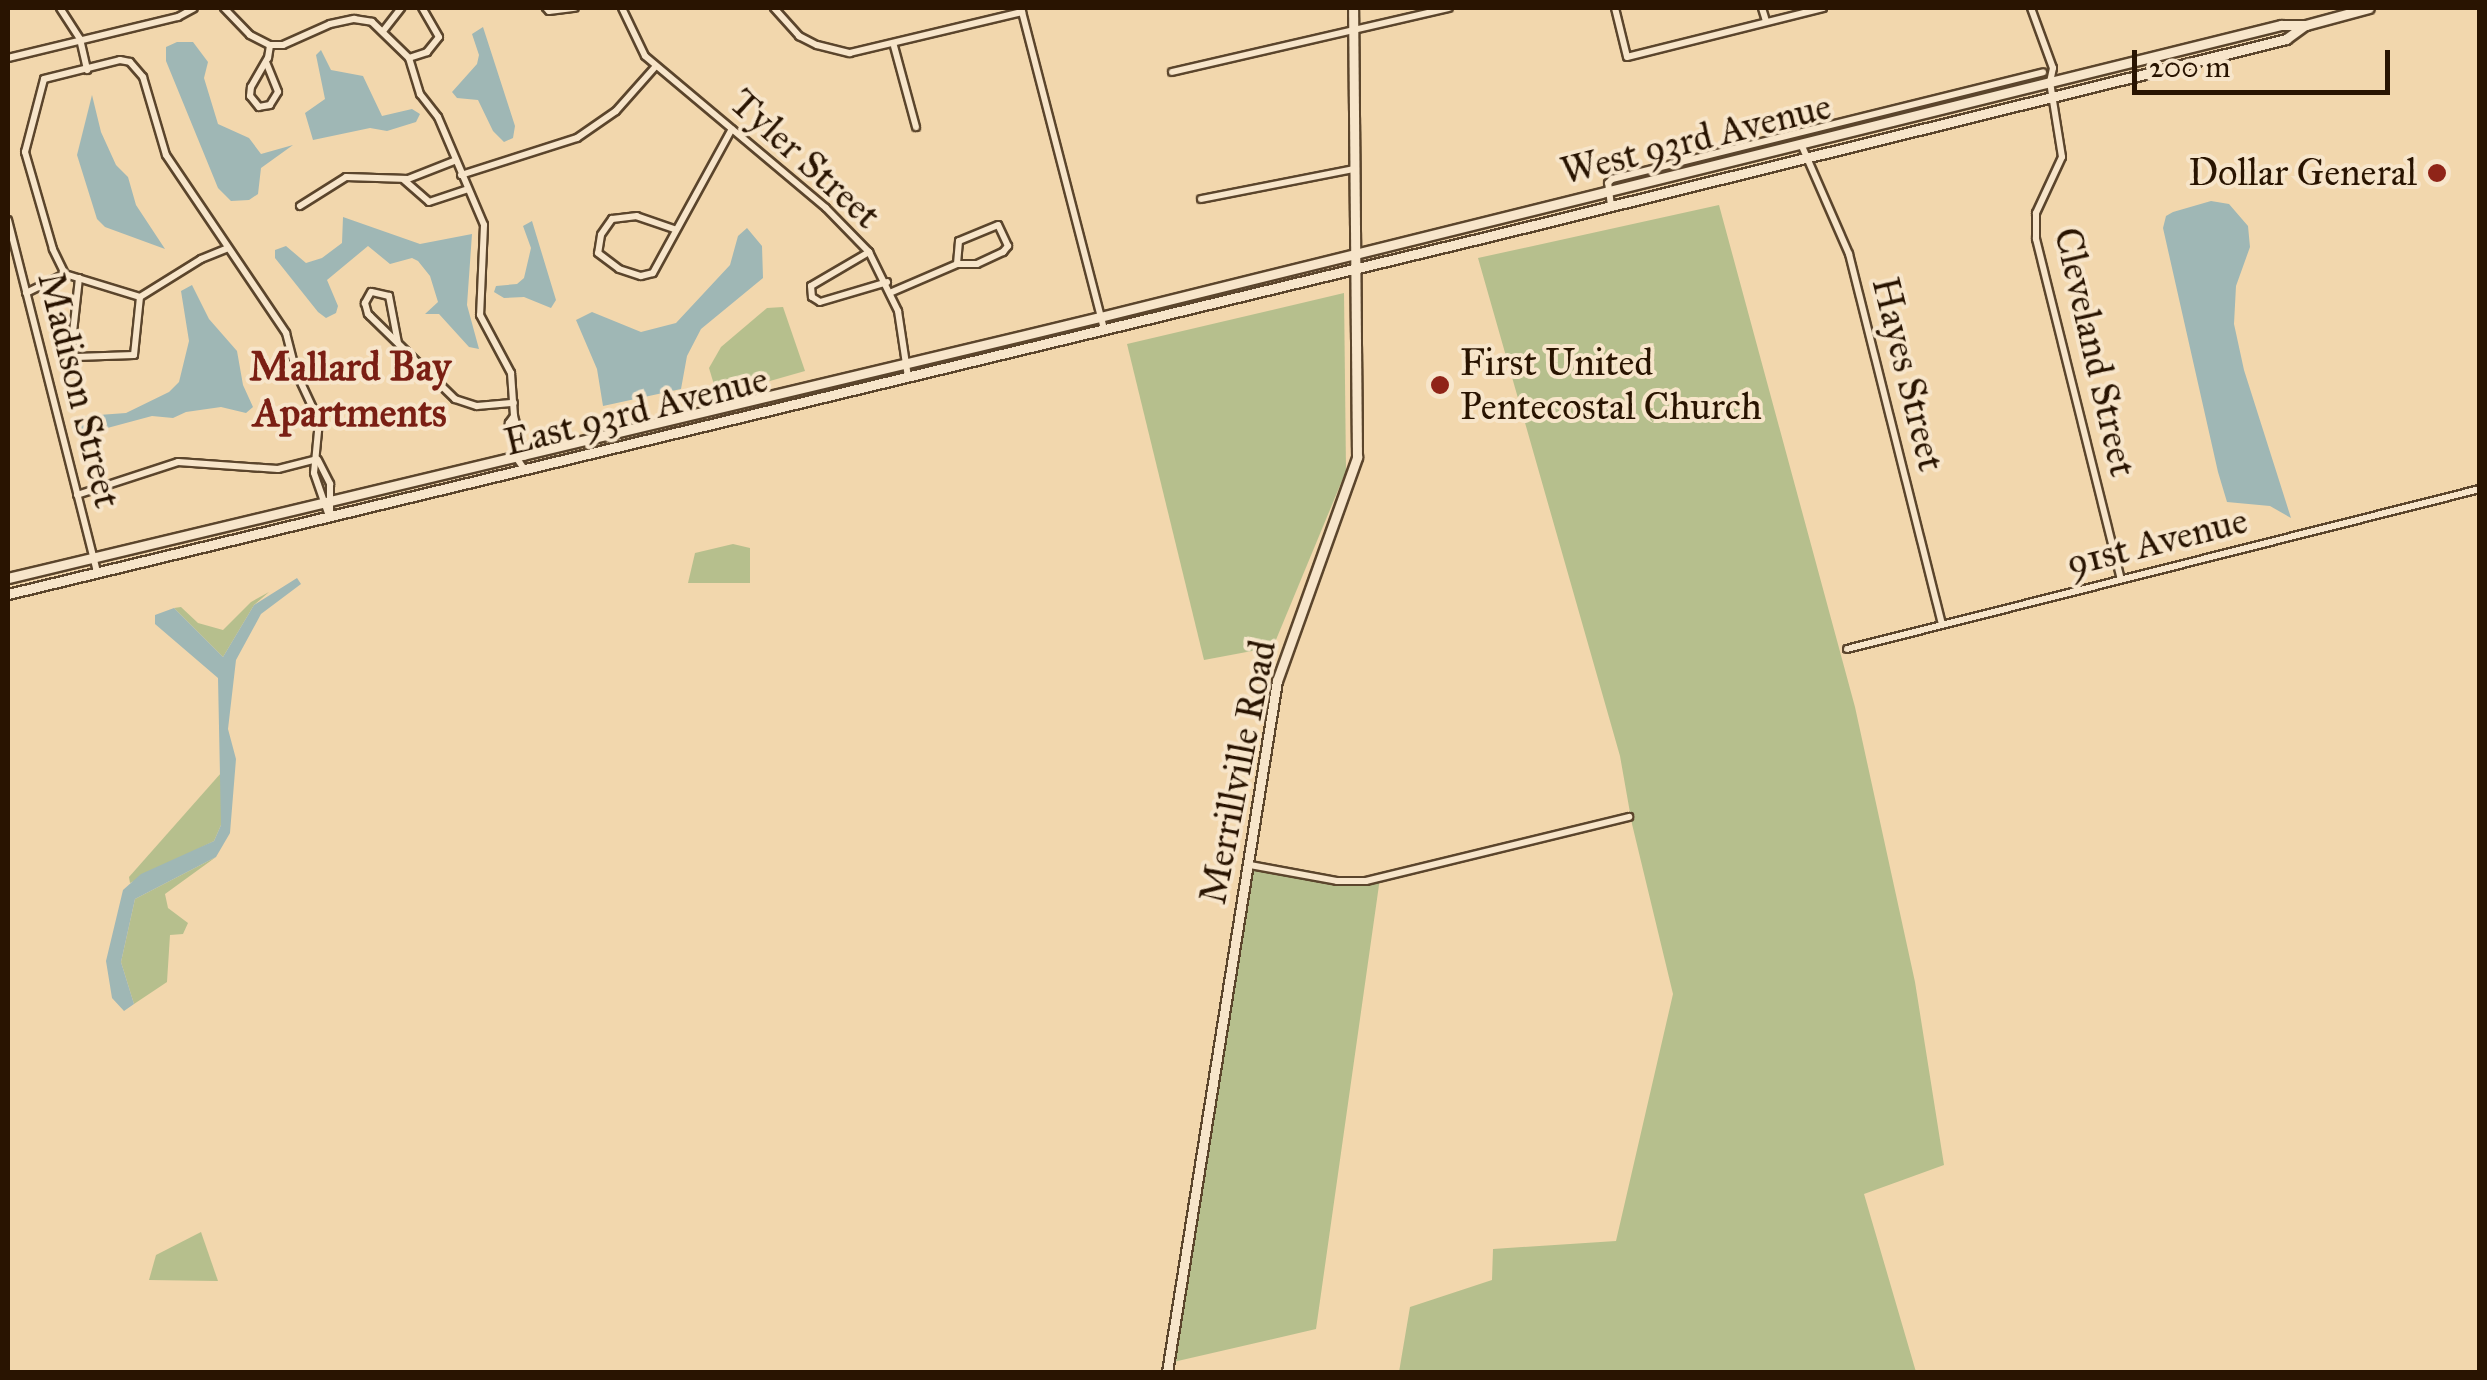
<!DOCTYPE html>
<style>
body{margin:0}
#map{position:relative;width:2487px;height:1380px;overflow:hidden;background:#f2d7ad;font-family:"IM FELL Great Primer",serif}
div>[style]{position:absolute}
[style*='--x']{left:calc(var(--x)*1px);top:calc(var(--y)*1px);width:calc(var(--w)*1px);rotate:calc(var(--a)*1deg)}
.green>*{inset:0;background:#b6bf8d}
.water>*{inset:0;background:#9fb7b5}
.roads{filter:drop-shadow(2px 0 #5b452c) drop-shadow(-2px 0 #5b452c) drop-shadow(0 2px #5b452c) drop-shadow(0 -2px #5b452c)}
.minor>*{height:6px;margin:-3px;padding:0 3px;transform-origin:3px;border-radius:3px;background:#f7e5ca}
.tertiary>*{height:9px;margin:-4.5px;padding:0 4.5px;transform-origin:4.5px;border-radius:4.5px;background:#f7e5ca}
.dots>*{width:28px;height:28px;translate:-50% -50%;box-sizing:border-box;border:5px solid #f7e5ca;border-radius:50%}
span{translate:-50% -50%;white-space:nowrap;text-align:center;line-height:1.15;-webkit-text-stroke:8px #f7e5ca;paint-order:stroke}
.street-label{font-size:38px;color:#291401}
.poi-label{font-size:38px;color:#291401}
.right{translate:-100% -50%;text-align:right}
.left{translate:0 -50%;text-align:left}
.neighbourhood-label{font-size:40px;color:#7a1f14;font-weight:700}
.frame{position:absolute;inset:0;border:10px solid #291401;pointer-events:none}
.scale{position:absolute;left:2132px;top:50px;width:258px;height:45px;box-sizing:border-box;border:5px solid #291401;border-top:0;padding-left:12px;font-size:30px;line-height:35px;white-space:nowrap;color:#291401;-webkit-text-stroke:8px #f7e5ca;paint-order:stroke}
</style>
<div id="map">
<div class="green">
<div style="clip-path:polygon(1719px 205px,1855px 707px,1915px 982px,1944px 1165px,1864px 1194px,1916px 1372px,1399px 1372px,1410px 1307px,1492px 1280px,1493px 1249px,1616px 1241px,1673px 994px,1632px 824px,1620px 756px,1478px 258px)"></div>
<div style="clip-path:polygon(1344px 293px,1346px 471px,1273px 647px,1204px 660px,1127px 344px)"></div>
<div style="clip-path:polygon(783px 307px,805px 371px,727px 393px,715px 388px,709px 368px,721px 347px,767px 308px)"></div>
<div style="clip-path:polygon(733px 544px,750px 548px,750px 583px,688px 583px,695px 553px)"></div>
<div style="clip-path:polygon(269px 592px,254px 605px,223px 657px,174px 608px,181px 607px,198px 623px,223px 630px,251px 602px)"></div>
<div style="clip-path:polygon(221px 773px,221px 825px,214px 841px,130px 883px,129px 877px)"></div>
<div style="clip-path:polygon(216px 857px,165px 894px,168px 908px,188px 923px,183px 934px,170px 935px,167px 982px,134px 1004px,121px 962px,135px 899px)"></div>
<div style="clip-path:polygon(1250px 865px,1337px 881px,1380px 878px,1316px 1329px,1169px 1363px)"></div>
<div style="clip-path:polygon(201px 1232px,218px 1281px,149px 1280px,156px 1255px)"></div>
</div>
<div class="water">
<div style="clip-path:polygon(483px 27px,515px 126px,513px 138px,504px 142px,493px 131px,478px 100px,457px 98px,452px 92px,477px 64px,479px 55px,472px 34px)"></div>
<div style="clip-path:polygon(177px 42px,193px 42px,208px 62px,204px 78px,218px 124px,249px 138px,261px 154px,293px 145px,261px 168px,258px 194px,249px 200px,231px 201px,218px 188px,166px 61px,166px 47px)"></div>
<div style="clip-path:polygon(321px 50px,331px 70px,363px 76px,382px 116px,412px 109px,420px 114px,416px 122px,387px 131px,370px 128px,313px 140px,305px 113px,325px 99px,316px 55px)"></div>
<div style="clip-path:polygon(92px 95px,101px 132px,116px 165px,128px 177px,136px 205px,165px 249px,105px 227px,97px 219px,77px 155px)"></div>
<div style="clip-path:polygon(2211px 201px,2229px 204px,2248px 226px,2250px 247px,2236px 286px,2234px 324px,2244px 370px,2291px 518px,2270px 506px,2227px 502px,2218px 472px,2163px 228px,2166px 216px,2173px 212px)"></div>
<div style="clip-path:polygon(343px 217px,420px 244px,472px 234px,467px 305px,479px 349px,469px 347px,439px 314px,425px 314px,438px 302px,430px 276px,418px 261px,412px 258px,390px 264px,368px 246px,327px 280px,338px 306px,336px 313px,326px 318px,318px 312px,275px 258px,275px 250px,286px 246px,306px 263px,322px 258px,342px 243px)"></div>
<div style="clip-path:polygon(532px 221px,556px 300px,551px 308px,524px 297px,504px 298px,494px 292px,496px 286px,517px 284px,524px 278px,531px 248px,523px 226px)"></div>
<div style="clip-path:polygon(747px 228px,762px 246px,763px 278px,701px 329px,687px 356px,681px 389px,603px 406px,597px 369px,576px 320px,592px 312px,641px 332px,676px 323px,730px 265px,738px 236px)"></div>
<div style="clip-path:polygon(192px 285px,209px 319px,237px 351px,243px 385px,253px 407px,246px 413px,221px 407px,186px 412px,173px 418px,152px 416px,85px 434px,79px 427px,85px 416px,126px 413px,169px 392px,179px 382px,189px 341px,181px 291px)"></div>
<div style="clip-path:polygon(297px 578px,301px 584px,261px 614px,236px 660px,228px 729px,236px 759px,230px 833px,216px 857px,135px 899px,121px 962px,134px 1004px,124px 1011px,112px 998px,106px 961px,123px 890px,141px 874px,214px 841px,221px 825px,218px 678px,155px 624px,155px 615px,174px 608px,223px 657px,254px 605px)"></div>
</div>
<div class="roads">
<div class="minor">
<div style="--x:60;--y:8;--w:37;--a:57"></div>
<div style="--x:80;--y:39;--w:32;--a:77"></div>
<div style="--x:224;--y:8;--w:37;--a:46"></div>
<div style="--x:250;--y:35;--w:22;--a:27"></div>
<div style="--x:270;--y:45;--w:13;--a:0"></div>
<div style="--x:283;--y:45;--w:51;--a:-24.1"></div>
<div style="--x:330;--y:24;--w:25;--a:-12"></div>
<div style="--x:354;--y:19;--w:18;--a:9"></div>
<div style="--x:372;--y:22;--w:52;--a:44.2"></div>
<div style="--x:409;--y:58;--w:38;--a:73"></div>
<div style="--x:420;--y:94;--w:29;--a:52"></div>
<div style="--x:438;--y:117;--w:117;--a:66.9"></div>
<div style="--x:484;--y:225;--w:90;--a:92.5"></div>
<div style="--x:480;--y:315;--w:66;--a:61.9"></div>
<div style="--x:511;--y:373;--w:43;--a:86"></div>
<div style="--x:514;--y:416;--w:9;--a:126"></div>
<div style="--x:509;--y:423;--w:35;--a:78"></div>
<div style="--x:516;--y:457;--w:14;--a:56"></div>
<div style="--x:546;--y:8;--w:4;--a:45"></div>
<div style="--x:549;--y:11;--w:26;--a:-7"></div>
<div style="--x:622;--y:8;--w:53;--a:64.4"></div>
<div style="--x:645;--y:56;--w:236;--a:40"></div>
<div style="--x:826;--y:208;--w:62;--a:45.7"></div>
<div style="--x:869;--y:252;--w:66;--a:63.8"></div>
<div style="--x:898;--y:311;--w:67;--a:81.4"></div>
<div style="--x:774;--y:8;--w:38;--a:48"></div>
<div style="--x:799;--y:36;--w:20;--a:27"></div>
<div style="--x:817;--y:45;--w:34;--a:14"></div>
<div style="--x:850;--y:53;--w:177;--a:-13.4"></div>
<div style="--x:1021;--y:8;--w:332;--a:75.5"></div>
<div style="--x:1615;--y:8;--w:50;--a:76.2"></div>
<div style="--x:1627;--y:57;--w:202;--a:-14"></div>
<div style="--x:1762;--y:8;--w:14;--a:73"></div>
<div style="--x:2031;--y:8;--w:64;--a:69.9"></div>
<div style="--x:2053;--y:68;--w:14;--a:102"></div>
<div style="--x:2050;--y:82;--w:76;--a:80.9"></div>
<div style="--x:2062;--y:157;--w:62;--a:114.9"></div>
<div style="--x:2036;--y:213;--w:26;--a:90"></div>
<div style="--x:2036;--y:239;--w:350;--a:76"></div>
<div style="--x:384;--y:30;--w:28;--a:-52"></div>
<div style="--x:894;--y:46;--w:84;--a:74.8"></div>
<div style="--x:8;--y:58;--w:175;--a:-13.6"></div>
<div style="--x:178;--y:17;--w:18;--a:-29"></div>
<div style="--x:409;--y:58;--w:19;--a:-18"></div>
<div style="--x:427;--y:52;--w:19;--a:-51"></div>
<div style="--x:439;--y:37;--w:34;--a:-120"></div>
<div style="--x:266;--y:62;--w:32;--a:68"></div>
<div style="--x:278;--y:92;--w:15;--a:122"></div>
<div style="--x:270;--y:105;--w:11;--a:170"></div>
<div style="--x:259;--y:107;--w:14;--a:-129"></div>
<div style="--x:250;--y:96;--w:9;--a:-84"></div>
<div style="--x:251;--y:87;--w:34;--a:-60"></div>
<div style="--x:268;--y:58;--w:13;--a:-81"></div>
<div style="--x:1172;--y:72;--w:284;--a:-13"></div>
<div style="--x:1801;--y:144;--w:120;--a:66.4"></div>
<div style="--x:1849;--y:254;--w:382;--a:75.9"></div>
<div style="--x:461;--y:175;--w:122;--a:-17.7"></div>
<div style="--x:577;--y:138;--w:47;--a:-34.7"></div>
<div style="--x:616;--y:111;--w:60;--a:-48.4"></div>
<div style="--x:404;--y:180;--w:33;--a:41"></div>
<div style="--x:429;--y:202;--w:41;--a:-18.4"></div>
<div style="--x:1201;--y:199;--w:156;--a:-11.1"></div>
<div style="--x:300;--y:206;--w:54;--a:-32.2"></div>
<div style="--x:346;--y:177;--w:62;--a:1.8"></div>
<div style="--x:408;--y:179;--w:49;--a:-21.4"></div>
<div style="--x:1611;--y:206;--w:23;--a:-97"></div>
<div style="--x:1608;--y:183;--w:6;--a:-45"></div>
<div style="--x:1612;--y:179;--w:444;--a:-13.9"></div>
<div style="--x:8;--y:220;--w:363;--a:75.8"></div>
<div style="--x:674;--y:229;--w:39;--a:-161"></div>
<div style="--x:637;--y:216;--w:25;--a:173"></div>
<div style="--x:612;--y:219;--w:19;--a:125"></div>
<div style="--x:601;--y:235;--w:18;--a:99"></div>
<div style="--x:598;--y:253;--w:26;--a:37"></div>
<div style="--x:619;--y:269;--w:23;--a:18"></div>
<div style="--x:641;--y:276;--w:12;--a:-14"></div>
<div style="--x:653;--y:273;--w:164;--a:-61.3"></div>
<div style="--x:869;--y:252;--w:67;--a:149.6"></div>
<div style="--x:811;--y:286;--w:11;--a:85"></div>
<div style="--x:812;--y:297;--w:9;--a:32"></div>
<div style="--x:820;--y:302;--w:70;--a:-16.6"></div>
<div style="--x:65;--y:274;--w:28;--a:-116"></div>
<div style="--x:53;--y:249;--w:101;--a:-106.1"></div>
<div style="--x:25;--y:152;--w:75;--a:-75.4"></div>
<div style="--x:44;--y:79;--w:78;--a:-14"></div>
<div style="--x:120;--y:60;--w:10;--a:11"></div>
<div style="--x:130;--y:62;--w:20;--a:49"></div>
<div style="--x:143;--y:77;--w:81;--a:73.6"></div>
<div style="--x:166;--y:155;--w:215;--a:56"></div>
<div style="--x:286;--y:333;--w:40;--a:75.6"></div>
<div style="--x:296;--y:372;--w:54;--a:64.9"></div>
<div style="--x:319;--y:421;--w:52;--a:95.5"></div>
<div style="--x:314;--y:473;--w:46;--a:70.8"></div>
<div style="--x:79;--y:278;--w:73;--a:96.3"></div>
<div style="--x:71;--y:351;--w:8;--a:50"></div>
<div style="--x:76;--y:357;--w:58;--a:-2"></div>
<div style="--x:134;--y:355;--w:58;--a:-84.1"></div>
<div style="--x:892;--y:292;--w:71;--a:-23.3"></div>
<div style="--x:957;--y:264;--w:20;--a:0"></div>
<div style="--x:977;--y:264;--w:29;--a:-25"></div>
<div style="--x:1003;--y:252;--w:8;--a:-50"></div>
<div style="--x:1008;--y:246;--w:23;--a:-115"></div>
<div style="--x:998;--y:225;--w:42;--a:157.7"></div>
<div style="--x:959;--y:241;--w:23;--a:95"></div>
<div style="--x:26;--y:293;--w:43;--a:-26"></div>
<div style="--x:65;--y:274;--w:78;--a:17"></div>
<div style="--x:140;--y:297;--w:72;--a:-31.9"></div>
<div style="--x:201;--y:259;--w:29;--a:-22"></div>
<div style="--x:398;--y:343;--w:48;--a:-100.8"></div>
<div style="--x:389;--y:296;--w:18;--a:-167"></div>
<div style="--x:371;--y:292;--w:13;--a:119"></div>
<div style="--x:365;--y:303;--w:11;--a:75"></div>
<div style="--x:368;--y:314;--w:3;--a:45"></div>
<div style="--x:370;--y:316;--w:119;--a:44.3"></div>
<div style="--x:455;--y:399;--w:23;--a:18"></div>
<div style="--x:477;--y:406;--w:37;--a:-5"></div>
<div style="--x:514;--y:416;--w:42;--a:75"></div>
<div style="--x:318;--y:460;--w:27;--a:63"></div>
<div style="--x:330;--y:484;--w:31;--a:90"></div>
<div style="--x:77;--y:495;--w:106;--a:-18.1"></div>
<div style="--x:178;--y:462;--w:100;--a:4"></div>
<div style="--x:278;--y:469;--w:40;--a:-14.4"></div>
<div style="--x:1847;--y:649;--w:653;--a:-14.19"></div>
<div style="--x:1250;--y:865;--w:88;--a:10.4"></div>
<div style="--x:1337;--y:881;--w:29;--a:0"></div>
<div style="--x:1366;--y:881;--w:271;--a:-13.7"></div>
</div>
<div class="tertiary">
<div style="--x:8;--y:578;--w:1123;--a:-13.44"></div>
<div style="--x:1100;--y:317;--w:1217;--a:-13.89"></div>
<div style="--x:2281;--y:25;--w:25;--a:0"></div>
<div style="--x:2306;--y:25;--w:65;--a:-15.1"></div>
<div style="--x:8;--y:594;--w:1508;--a:-13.58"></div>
<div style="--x:1474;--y:240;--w:837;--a:-13.9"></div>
<div style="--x:2286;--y:39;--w:22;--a:-36"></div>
<div style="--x:1167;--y:1372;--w:700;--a:-80.96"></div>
<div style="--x:1277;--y:681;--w:238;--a:-70.3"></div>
<div style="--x:1357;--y:457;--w:449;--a:-90.5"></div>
</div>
</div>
<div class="dots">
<div style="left:2437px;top:173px;background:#8f2418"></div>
<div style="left:1440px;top:385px;background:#8f2418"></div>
</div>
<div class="street-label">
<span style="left:1696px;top:139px;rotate:-14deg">West 93rd Avenue</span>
<span style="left:805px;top:159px;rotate:42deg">Tyler Street</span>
<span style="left:2095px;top:352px;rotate:77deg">Cleveland Street</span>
<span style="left:1908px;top:374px;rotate:76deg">Hayes Street</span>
<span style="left:79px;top:390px;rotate:76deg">Madison Street</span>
<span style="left:636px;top:411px;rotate:-14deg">East 93rd Avenue</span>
<span style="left:2157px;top:542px;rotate:-14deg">91st Avenue</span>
<span style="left:1238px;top:772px;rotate:-79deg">Merrillville Road</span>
</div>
<div class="poi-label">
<span class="right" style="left:2417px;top:173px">Dollar General</span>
<span class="left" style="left:1460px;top:385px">First United<br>Pentecostal Church</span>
</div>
<div class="neighbourhood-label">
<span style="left:350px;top:390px">Mallard Bay<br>Apartments</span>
</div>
<div class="frame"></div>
<div class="scale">200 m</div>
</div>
